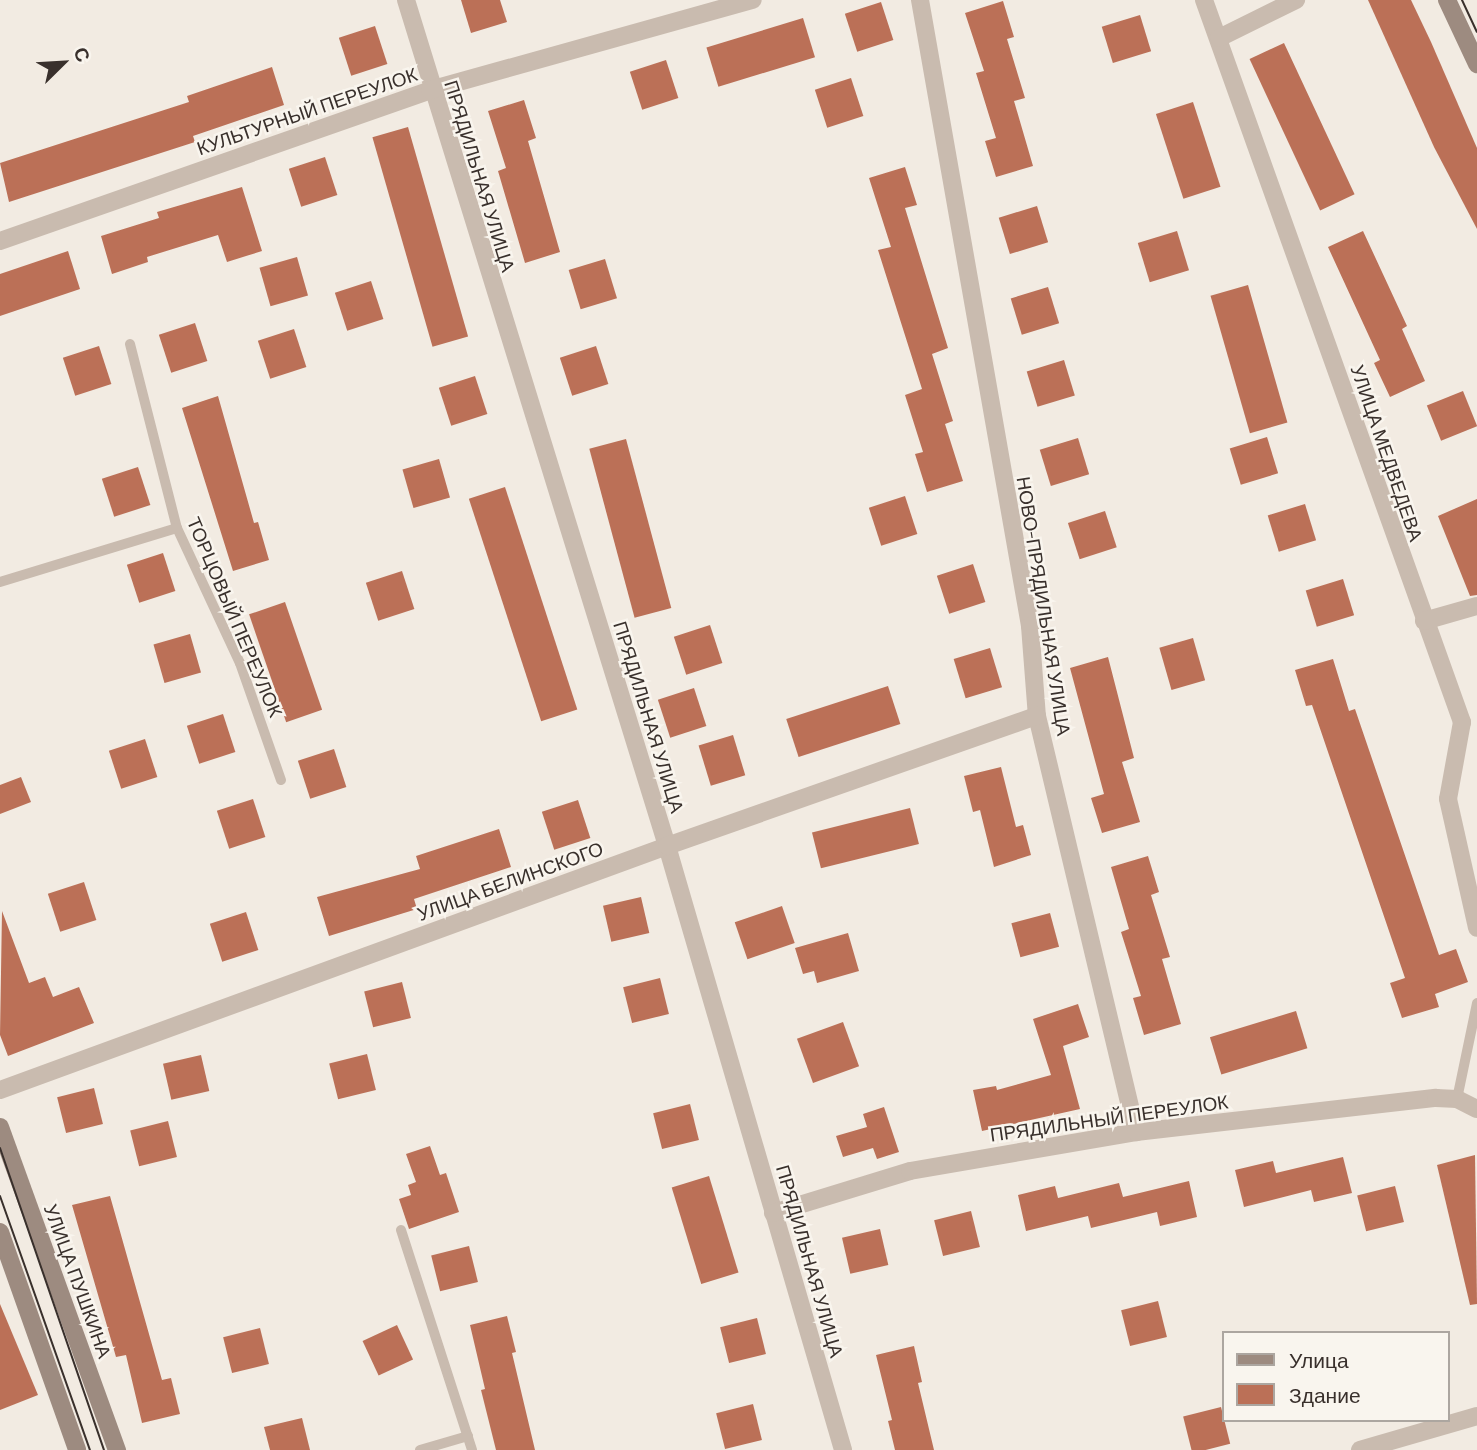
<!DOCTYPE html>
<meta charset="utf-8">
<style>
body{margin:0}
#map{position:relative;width:1477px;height:1450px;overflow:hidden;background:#f2ebe2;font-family:Barlow,sans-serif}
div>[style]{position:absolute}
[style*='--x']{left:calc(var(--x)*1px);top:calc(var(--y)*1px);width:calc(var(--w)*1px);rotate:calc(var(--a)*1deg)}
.building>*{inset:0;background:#bb7057;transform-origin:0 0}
.lane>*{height:10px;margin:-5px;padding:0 5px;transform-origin:5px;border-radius:5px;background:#c9bbaf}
.street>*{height:18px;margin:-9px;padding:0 9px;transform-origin:9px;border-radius:9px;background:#c9bbaf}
.secondary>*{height:18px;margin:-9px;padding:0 9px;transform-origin:9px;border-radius:9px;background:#9d8b80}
.tram>*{height:2px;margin:-1px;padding:0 1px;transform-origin:1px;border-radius:1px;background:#39302c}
span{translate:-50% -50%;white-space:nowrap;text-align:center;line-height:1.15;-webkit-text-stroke:5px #f9f5ee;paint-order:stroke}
.street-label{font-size:19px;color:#39302c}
.legend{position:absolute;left:1222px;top:1331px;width:228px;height:91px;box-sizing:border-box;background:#f9f5ee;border:2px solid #aca6a0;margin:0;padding:9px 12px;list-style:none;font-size:21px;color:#39302c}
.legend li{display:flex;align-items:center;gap:14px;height:35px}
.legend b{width:35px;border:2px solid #aca6a0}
.north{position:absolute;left:28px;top:28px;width:70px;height:70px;-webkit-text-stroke:5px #f9f5ee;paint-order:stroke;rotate:66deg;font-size:19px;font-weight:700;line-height:28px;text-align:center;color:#39302c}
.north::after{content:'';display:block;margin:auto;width:24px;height:32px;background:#39302c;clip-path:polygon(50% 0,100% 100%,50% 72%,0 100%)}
</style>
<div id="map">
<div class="building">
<div style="clip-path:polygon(461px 0,500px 0,507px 22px,471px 33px)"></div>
<div style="clip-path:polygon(1368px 0,1411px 0,1431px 42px,1477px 148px,1477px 229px,1434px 147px)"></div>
<div style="clip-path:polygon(1003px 1px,1014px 37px,1007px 39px,1025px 98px,1014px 101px,1033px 166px,996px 177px,985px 141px,996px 138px,976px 73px,984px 71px,965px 13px)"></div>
<div style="left:881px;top:2px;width:40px;height:38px;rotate:72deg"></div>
<div style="left:1140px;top:15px;width:38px;height:40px;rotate:73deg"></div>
<div style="left:803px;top:18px;width:41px;height:101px;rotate:73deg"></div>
<div style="left:375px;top:26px;width:40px;height:38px;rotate:72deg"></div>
<div style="left:1284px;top:43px;width:167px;height:38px;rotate:65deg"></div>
<div style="left:666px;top:60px;width:40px;height:38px;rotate:72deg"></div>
<div style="clip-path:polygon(272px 67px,284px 105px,193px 136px,195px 142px,9px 202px,0 163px,189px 102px,187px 96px)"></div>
<div style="left:851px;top:78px;width:40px;height:38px;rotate:72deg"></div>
<div style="clip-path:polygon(524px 100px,536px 138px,528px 141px,560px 252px,525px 263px,498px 171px,506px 168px,488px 111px)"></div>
<div style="left:1193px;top:102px;width:89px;height:39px;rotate:72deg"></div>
<div style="left:408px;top:127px;width:218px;height:37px;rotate:74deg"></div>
<div style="left:325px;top:157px;width:40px;height:38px;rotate:72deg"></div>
<div style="clip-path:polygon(905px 167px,917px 205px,905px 208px,948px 348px,932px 354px,953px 421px,945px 424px,963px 481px,927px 492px,915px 454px,923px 452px,905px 395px,922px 389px,878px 250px,891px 247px,869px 178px)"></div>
<div style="clip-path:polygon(242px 187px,262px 251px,227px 262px,218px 235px,147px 257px,148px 262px,112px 274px,101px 236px,159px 218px,157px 212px)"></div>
<div style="left:1037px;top:206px;width:38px;height:40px;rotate:73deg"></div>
<div style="left:1177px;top:231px;width:41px;height:41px;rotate:73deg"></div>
<div style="clip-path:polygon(1363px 231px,1407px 326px,1402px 329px,1425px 381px,1390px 397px,1374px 363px,1380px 360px,1328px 247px)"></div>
<div style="clip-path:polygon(68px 251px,80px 289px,0 316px,0 274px)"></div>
<div style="left:297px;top:257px;width:40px;height:39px;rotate:74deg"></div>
<div style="left:605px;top:259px;width:41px;height:38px;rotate:73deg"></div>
<div style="left:371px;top:281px;width:40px;height:38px;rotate:72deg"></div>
<div style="left:1248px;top:285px;width:143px;height:39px;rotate:74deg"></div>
<div style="left:1048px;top:287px;width:38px;height:39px;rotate:73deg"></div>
<div style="left:195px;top:323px;width:40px;height:38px;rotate:72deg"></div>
<div style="left:294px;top:329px;width:40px;height:38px;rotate:72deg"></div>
<div style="left:99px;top:346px;width:40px;height:38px;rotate:72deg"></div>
<div style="left:596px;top:346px;width:40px;height:38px;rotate:72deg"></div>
<div style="left:1064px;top:360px;width:37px;height:39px;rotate:73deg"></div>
<div style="left:475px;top:376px;width:40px;height:38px;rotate:72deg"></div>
<div style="left:1463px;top:391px;width:38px;height:39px;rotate:68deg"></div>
<div style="clip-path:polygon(218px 396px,254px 523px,258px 522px,269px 560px,233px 571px,182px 408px)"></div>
<div style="left:1267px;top:437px;width:38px;height:39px;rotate:73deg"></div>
<div style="left:1078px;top:438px;width:38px;height:40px;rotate:73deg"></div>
<div style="left:626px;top:439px;width:175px;height:38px;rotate:75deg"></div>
<div style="left:439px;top:459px;width:40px;height:38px;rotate:74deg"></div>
<div style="left:138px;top:467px;width:40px;height:38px;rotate:72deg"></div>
<div style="left:505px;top:487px;width:234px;height:38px;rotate:72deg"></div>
<div style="left:905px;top:496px;width:40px;height:38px;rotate:72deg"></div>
<div style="clip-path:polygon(1477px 499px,1477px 595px,1470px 596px,1438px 516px)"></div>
<div style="left:1305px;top:504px;width:38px;height:39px;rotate:73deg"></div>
<div style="left:1105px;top:511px;width:38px;height:39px;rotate:72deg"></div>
<div style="left:163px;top:553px;width:40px;height:38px;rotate:72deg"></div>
<div style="left:973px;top:564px;width:40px;height:38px;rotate:72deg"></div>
<div style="left:402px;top:571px;width:40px;height:38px;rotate:72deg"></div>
<div style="left:1343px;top:579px;width:38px;height:39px;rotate:73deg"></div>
<div style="left:285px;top:602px;width:114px;height:38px;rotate:71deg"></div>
<div style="left:710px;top:625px;width:40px;height:38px;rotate:72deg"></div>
<div style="left:190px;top:634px;width:40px;height:38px;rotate:74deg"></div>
<div style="left:1193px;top:638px;width:44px;height:35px;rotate:74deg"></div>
<div style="left:990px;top:648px;width:41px;height:38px;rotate:73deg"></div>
<div style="clip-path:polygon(1108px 657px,1134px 758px,1122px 762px,1140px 822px,1102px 833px,1091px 798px,1104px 794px,1070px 668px)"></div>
<div style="clip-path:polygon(1333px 659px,1349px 711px,1355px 709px,1439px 955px,1456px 949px,1468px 982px,1435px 994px,1439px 1007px,1402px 1018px,1390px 983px,1405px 978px,1312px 705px,1306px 706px,1295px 670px)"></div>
<div style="left:888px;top:686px;width:40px;height:107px;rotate:72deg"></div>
<div style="left:694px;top:688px;width:40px;height:38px;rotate:72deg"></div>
<div style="left:223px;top:714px;width:40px;height:38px;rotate:72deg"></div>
<div style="left:733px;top:735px;width:42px;height:36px;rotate:73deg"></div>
<div style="left:145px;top:739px;width:40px;height:38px;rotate:72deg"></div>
<div style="left:334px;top:749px;width:40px;height:38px;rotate:72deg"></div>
<div style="clip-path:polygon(1001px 767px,1016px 827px,1023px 825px,1031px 855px,994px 867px,980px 810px,973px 812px,964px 776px)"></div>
<div style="clip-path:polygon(21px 777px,31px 802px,0 814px,0 785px)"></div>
<div style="left:253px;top:799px;width:40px;height:38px;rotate:72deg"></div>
<div style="left:578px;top:800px;width:40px;height:38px;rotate:72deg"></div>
<div style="left:910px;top:808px;width:37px;height:101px;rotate:76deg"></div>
<div style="clip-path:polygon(499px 829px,511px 867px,414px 899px,417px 909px,329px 936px,317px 897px,420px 869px,416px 856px)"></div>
<div style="clip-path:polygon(1148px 856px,1159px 892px,1151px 895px,1170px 957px,1162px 959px,1181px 1024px,1144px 1035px,1133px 998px,1141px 996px,1121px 932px,1129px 929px,1111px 867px)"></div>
<div style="left:84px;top:882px;width:40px;height:38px;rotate:72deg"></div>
<div style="left:641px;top:897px;width:37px;height:39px;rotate:77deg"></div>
<div style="left:782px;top:906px;width:39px;height:50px;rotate:71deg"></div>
<div style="clip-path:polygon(2px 911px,29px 983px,45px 977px,53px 997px,79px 987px,94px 1023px,8px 1056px,0 1035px)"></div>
<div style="left:246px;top:912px;width:40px;height:38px;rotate:72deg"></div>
<div style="left:1050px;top:913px;width:35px;height:40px;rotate:75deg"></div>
<div style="clip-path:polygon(848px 933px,859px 971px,817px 983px,814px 971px,803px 974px,795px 948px)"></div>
<div style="left:660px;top:978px;width:37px;height:38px;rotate:76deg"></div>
<div style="left:402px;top:982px;width:37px;height:39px;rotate:76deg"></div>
<div style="clip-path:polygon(1078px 1004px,1089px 1037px,1063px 1046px,1080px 1109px,982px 1131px,973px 1090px,996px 1086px,997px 1090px,1051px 1075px,1033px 1019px)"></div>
<div style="left:1296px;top:1011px;width:39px;height:90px;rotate:73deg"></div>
<div style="left:843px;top:1022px;width:47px;height:49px;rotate:70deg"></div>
<div style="left:367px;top:1054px;width:37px;height:39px;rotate:76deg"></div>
<div style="left:201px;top:1055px;width:37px;height:39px;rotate:77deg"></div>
<div style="left:94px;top:1088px;width:37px;height:38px;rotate:76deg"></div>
<div style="left:690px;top:1104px;width:37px;height:38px;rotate:76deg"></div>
<div style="clip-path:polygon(884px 1107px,899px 1152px,877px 1159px,873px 1148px,843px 1157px,836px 1136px,867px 1127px,863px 1114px)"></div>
<div style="left:168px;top:1121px;width:37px;height:39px;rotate:76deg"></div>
<div style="clip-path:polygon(430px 1146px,440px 1175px,446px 1173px,459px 1212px,409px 1229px,399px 1199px,411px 1195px,408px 1185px,416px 1182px,406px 1154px)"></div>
<div style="clip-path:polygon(1475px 1155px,1477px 1304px,1470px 1305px,1437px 1165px)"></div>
<div style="clip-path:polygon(1343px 1157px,1352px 1193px,1314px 1202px,1311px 1190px,1244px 1207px,1235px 1170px,1273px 1161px,1276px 1173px)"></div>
<div style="left:709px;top:1176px;width:101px;height:39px;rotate:73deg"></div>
<div style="clip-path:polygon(1189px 1181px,1197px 1217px,1160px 1226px,1157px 1212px,1091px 1228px,1088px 1216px,1026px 1231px,1018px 1195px,1055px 1186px,1058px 1198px,1119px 1183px,1123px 1197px)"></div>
<div style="left:1395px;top:1186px;width:37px;height:39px;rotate:76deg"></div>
<div style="clip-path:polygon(110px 1196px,162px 1380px,171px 1378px,180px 1414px,142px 1423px,126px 1355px,116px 1357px,72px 1205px)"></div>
<div style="left:971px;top:1211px;width:37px;height:38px;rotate:76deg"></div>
<div style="left:880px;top:1229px;width:37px;height:39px;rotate:77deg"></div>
<div style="left:469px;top:1246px;width:37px;height:39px;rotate:76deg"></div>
<div style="left:1158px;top:1301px;width:37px;height:38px;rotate:76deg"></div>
<div style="clip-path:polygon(0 1304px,38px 1395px,0 1410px)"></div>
<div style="clip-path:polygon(507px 1316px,516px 1352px,512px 1353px,535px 1450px,496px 1450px,481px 1390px,485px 1389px,470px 1325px)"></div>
<div style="left:757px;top:1318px;width:37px;height:38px;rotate:76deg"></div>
<div style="left:397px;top:1325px;width:38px;height:38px;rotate:65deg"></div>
<div style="left:260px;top:1328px;width:37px;height:38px;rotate:76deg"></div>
<div style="clip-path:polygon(914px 1346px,922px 1382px,918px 1383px,934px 1450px,895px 1450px,888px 1421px,892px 1420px,876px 1355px)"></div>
<div style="left:753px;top:1404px;width:37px;height:38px;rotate:76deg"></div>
<div style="left:1221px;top:1407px;width:38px;height:39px;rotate:76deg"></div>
<div style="clip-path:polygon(302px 1418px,310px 1450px,270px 1450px,264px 1427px)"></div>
</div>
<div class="lane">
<div style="--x:130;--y:344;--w:190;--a:75.7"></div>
<div style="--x:177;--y:528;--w:149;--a:65"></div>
<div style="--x:240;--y:663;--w:124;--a:70.7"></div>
<div style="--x:0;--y:582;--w:185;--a:-17"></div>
<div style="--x:1457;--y:1099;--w:98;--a:-78.2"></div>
<div style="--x:401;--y:1230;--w:231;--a:72.1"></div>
<div style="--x:420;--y:1450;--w:50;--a:-16.3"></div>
</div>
<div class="street">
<div style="--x:406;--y:0;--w:885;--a:72.85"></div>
<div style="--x:667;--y:846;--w:629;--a:73.75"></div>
<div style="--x:920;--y:0;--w:636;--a:80.03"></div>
<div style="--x:1030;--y:626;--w:90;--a:85.6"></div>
<div style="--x:1037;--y:716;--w:428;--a:76.6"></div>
<div style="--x:1204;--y:0;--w:767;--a:70.34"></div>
<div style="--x:1462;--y:722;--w:78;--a:100.3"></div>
<div style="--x:1448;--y:799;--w:132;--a:77.3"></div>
<div style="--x:1219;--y:38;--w:86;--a:-26.3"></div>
<div style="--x:0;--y:241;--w:456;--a:-19.3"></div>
<div style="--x:430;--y:90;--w:335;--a:-15.6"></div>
<div style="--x:1424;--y:621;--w:55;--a:-15.8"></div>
<div style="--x:0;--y:1090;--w:710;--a:-20.09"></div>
<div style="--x:667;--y:846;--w:392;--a:-19.4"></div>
<div style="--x:773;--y:1213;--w:143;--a:-17"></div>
<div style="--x:910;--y:1171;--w:229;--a:-9.8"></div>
<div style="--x:1136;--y:1132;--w:302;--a:-6.5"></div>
<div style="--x:1436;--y:1098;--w:21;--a:3"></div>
<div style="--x:1457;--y:1099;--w:22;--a:27"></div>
<div style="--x:1360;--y:1450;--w:122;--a:-16.2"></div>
</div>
<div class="secondary">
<div style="--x:1447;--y:0;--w:71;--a:64.9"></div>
<div style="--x:0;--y:1127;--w:344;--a:70.1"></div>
<div style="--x:0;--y:1232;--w:231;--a:70.5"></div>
</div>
<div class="tram">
<div style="--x:1462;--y:0;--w:35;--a:65"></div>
<div style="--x:0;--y:1148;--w:319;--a:71"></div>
<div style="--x:0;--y:1196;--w:269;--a:70.5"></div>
</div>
<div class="street-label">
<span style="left:307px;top:111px;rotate:-19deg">КУЛЬТУРНЫЙ ПЕРЕУЛОК</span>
<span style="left:480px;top:176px;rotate:73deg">ПРЯДИЛЬНАЯ УЛИЦА</span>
<span style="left:1387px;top:453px;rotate:71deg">УЛИЦА МЕДВЕДЕВА</span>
<span style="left:1044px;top:606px;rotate:81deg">НОВО-ПРЯДИЛЬНАЯ УЛИЦА</span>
<span style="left:235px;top:617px;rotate:67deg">ТОРЦОВЫЙ ПЕРЕУЛОК</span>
<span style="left:649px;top:717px;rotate:73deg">ПРЯДИЛЬНАЯ УЛИЦА</span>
<span style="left:510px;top:881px;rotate:-20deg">УЛИЦА БЕЛИНСКОГО</span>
<span style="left:1109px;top:1118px;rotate:-8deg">ПРЯДИЛЬНЫЙ ПЕРЕУЛОК</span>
<span style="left:810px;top:1261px;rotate:74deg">ПРЯДИЛЬНАЯ УЛИЦА</span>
<span style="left:78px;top:1281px;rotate:70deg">УЛИЦА ПУШКИНА</span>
</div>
<ul class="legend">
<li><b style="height:9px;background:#9d8b80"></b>Улица</li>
<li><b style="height:19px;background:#bb7057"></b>Здание</li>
</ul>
<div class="north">С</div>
</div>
